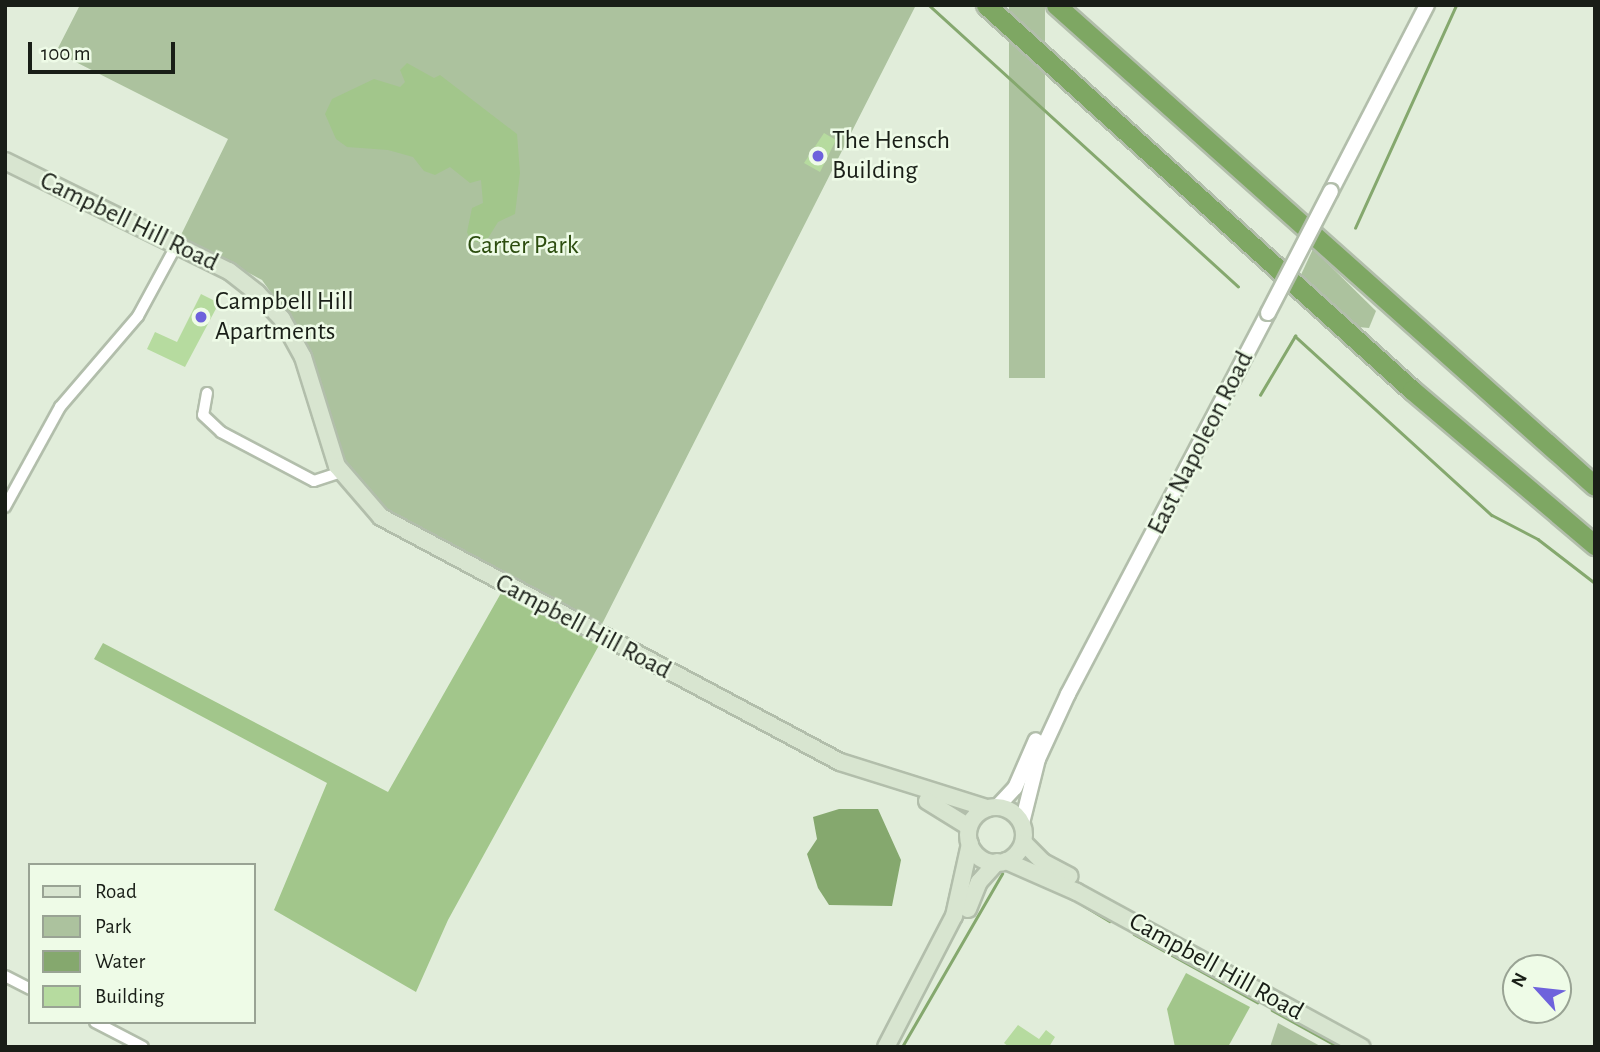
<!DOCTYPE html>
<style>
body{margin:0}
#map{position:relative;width:1600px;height:1052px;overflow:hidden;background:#e1edda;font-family:"Alegreya Sans",sans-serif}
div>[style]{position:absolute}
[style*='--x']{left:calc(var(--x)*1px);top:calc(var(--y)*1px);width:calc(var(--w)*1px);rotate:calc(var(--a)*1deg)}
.green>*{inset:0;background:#acc29e;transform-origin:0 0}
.forest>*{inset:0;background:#a2c68b}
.water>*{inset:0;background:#85a86e}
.stream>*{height:2.5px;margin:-1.25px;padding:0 1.25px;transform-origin:1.25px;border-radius:1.25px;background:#85a86e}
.building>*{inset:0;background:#b6db9f}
.roads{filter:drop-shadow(2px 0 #b2beab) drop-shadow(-2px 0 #b2beab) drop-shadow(0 2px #b2beab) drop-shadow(0 -2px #b2beab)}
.minor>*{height:10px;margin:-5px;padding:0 5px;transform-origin:5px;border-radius:5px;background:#fff}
.tertiary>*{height:14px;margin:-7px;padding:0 7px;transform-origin:7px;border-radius:7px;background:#fff}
.secondary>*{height:16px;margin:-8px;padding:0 8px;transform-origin:8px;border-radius:8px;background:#d8e5d0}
.secondary>.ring{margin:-8px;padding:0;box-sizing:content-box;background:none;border:16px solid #d8e5d0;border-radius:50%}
.motorway>*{height:19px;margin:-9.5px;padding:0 9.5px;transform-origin:9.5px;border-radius:9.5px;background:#7ea763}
.bridges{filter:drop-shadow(2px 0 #b2beab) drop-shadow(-2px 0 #b2beab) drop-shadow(0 2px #b2beab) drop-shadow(0 -2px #b2beab)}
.tertiary-bridge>*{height:14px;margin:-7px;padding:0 7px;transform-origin:7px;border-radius:7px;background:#fff}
.dots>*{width:19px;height:19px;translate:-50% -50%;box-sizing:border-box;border:4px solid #eefbe7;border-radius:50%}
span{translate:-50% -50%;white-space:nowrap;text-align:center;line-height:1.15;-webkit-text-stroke:5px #eefbe7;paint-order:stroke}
.poi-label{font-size:26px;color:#191e17}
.left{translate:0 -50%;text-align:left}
.street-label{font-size:26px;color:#191e17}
.park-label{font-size:26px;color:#2c4d0f}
.frame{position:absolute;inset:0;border:7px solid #191e17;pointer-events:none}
.legend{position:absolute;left:28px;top:863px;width:228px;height:161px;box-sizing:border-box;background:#eefbe7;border:2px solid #99a394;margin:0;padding:9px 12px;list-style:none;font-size:21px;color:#191e17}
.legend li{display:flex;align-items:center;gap:14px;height:35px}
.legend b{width:35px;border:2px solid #99a394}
.north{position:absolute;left:1502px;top:954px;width:70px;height:70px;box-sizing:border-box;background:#eefbe7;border:2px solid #99a394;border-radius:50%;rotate:297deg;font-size:19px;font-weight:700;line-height:28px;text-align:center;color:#191e17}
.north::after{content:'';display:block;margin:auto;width:24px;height:32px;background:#6e62dc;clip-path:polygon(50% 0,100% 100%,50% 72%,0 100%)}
.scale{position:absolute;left:28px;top:42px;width:147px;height:32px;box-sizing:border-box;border:4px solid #191e17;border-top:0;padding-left:9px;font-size:21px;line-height:24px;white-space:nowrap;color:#191e17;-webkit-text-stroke:5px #eefbe7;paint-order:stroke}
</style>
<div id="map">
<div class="green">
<div style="clip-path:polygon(80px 5px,916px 5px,600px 628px,395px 518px,339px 457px,294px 325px,262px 280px,180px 237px,228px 139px,56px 52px)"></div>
<div style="left:1009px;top:5px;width:36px;height:373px"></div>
<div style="clip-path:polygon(1313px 249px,1376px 311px,1369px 328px,1358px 327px,1299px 279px)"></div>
<div style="clip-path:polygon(1278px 1023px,1322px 1047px,1270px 1047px)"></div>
</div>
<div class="forest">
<div style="clip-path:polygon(407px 63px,434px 78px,440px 75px,517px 134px,520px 173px,515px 214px,498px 222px,485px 243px,471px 241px,467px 232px,472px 208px,483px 203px,481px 180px,470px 183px,450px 167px,435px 175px,424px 171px,413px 157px,388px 150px,347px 147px,336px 139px,325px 114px,332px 99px,374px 79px,400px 87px,405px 82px,400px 70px)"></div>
<div style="clip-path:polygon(505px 586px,603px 638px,448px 920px,416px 992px,274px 910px,327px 783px,94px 659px,103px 643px,388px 792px)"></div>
<div style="clip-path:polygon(1186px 973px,1250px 1007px,1228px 1047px,1175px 1047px,1167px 1009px)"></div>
</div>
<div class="water">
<div style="clip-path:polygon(839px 809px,878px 809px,901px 860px,892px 906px,829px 905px,818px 888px,807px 854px,817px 839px,813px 817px)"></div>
</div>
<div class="stream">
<div style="--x:929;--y:5;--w:418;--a:42.3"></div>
<div style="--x:1355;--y:228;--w:245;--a:-65.6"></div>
<div style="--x:1260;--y:395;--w:69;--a:-59.3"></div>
<div style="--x:1295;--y:336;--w:266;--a:42.3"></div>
<div style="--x:1492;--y:515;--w:52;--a:27.6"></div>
<div style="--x:1538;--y:539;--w:72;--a:37.7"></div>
<div style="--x:1083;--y:905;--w:31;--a:31"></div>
<div style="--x:1134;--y:934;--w:141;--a:28.9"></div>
<div style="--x:1272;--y:1010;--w:77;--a:28.9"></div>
<div style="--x:902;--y:1047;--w:200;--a:-60"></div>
</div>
<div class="building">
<div style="clip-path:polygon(824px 133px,836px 140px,820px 172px,804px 163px)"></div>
<div style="clip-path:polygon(201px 294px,219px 303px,185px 367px,147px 349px,155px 332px,177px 342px)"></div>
<div style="clip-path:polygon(1018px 1025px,1039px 1039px,1046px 1030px,1055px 1037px,1049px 1047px,1009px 1047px,1004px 1043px)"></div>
</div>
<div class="roads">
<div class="minor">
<div style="--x:207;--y:393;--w:22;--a:100"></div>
<div style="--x:203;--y:415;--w:25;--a:43"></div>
<div style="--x:221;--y:432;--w:105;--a:27.8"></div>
<div style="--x:314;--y:481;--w:28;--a:-18"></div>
<div style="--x:5;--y:507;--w:114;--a:-61.2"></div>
<div style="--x:60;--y:407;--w:120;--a:-49.4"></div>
<div style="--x:138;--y:316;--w:80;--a:-61.5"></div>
<div style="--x:5;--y:976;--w:28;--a:27"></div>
<div style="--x:95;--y:1022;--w:54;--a:27.5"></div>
</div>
<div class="tertiary">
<div style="--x:1331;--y:191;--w:209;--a:-62.7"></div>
<div style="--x:997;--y:807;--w:26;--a:-47"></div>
<div style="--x:1015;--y:788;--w:52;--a:-66.4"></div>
<div style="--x:1022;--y:823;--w:66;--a:-76"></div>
<div style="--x:1038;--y:759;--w:72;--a:-65.2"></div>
<div style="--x:1068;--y:694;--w:430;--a:-62.3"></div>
</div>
<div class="secondary">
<div style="--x:5;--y:161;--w:250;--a:26.2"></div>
<div style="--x:229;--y:271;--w:36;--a:38"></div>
<div style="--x:257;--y:293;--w:36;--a:46"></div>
<div style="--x:282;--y:319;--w:43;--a:61.1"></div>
<div style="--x:303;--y:357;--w:114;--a:72.7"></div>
<div style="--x:337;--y:466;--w:67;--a:49.2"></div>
<div style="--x:381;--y:517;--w:520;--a:28.09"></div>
<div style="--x:840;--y:762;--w:154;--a:17.4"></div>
<div style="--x:927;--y:801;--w:49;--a:31.8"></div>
<div class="ring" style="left:968px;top:807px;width:40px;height:40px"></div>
<div style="--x:1024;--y:843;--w:27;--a:45"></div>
<div style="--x:1043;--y:862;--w:30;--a:28"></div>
<div style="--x:1006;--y:861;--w:77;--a:23.6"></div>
<div style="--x:1077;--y:892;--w:324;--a:28.6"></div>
<div style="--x:968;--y:909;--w:29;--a:-68"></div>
<div style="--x:979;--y:882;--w:27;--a:-48"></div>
<div style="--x:886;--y:1047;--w:148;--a:-62.6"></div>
<div style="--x:954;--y:916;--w:74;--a:-77.5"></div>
</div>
<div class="motorway">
<div style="--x:986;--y:5;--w:574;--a:42.11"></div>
<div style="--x:1412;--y:390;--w:240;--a:40.3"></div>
<div style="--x:1056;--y:5;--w:722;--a:41.75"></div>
</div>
</div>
<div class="bridges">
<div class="tertiary-bridge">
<div style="--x:1268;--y:313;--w:137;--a:-62.7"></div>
</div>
</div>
<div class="dots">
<div style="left:818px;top:156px;background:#6e62dc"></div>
<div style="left:201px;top:317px;background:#6e62dc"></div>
</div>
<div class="poi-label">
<span class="left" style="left:832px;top:156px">The Hensch<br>Building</span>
<span class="left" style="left:215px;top:317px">Campbell Hill<br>Apartments</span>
</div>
<div class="street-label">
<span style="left:129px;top:222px;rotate:26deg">Campbell Hill Road</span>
<span style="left:1201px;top:443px;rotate:-63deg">East Napoleon Road</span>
<span style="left:583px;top:627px;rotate:28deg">Campbell Hill Road</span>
<span style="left:1216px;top:967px;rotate:29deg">Campbell Hill Road</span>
</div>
<div class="park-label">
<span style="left:523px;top:246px">Carter Park</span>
</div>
<div class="frame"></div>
<ul class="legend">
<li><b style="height:9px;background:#d8e5d0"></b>Road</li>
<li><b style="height:19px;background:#acc29e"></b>Park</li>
<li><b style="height:19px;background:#85a86e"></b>Water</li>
<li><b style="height:19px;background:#b6db9f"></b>Building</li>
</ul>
<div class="north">N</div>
<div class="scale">100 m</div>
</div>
